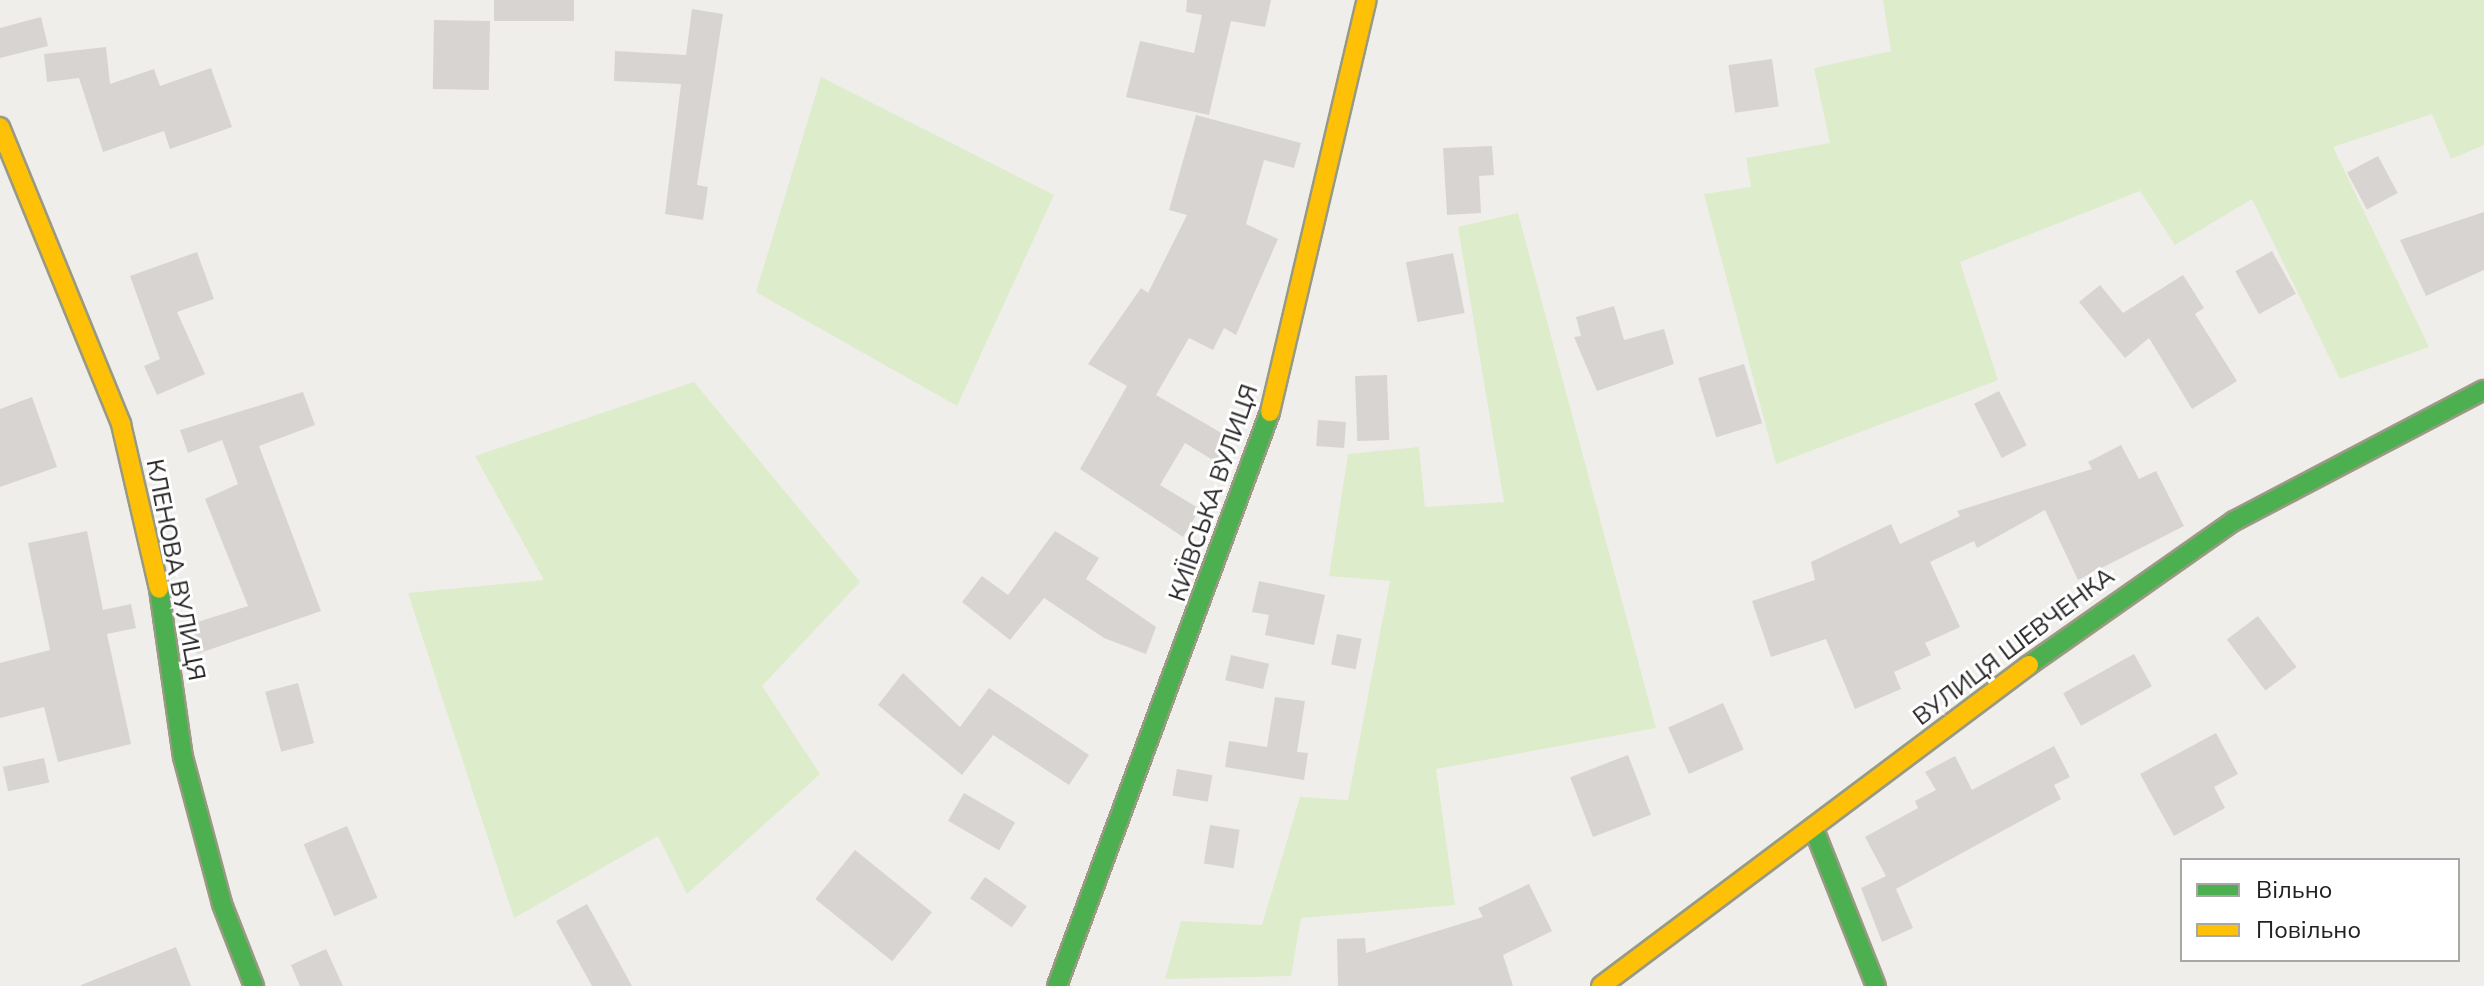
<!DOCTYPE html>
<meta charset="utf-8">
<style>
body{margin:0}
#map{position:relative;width:2484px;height:986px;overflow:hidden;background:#f0eeeb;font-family:"Nunito Sans",sans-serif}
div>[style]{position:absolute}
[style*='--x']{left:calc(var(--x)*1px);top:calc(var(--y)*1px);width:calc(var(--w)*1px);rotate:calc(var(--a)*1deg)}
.grass>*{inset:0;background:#ddeccb}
.building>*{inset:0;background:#d7d4d2;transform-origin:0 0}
.roads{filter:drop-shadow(2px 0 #999a82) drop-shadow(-2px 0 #999a82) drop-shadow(0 2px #999a82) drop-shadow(0 -2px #999a82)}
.fast>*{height:18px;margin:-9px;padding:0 9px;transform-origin:9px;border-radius:9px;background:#4caf50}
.slow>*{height:18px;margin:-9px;padding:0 9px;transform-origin:9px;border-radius:9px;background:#ffc107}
span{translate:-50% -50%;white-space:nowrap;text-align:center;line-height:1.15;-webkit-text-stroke:6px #fff;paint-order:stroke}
.street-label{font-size:24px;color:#222}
.legend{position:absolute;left:2180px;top:858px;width:280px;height:104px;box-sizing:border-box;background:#fff;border:2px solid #a7a7a7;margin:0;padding:10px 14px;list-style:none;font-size:24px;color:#222}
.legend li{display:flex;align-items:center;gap:16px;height:40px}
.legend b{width:40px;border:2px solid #a7a7a7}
</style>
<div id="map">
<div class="grass">
<div style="clip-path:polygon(1883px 0,2484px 0,2484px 145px,2451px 159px,2432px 114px,2333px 147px,2429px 347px,2340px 379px,2252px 199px,2175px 245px,2140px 191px,1960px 262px,1998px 380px,1776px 464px,1704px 194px,1751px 187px,1746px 158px,1830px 143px,1814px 68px,1891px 51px)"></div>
<div style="clip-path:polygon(821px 77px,1054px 195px,957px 406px,756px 292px)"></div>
<div style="clip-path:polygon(1518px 213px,1656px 728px,1436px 769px,1455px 905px,1301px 918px,1291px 976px,1165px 979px,1181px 921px,1262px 925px,1300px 797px,1348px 800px,1390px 581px,1329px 576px,1348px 454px,1419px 447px,1425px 507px,1504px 502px,1458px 227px)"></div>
<div style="clip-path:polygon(694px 382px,860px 582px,762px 686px,820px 774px,687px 894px,658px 836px,514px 918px,408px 593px,544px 580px,475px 456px)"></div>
</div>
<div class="building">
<div style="left:494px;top:0;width:80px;height:21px"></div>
<div style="clip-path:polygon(1187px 0,1271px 0,1265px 27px,1231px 21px,1209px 115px,1126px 97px,1140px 41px,1194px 53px,1202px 15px,1186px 12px)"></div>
<div style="clip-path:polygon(692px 9px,723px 14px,697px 185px,708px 187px,703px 220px,665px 214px,681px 84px,614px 81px,615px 51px,686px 55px)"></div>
<div style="clip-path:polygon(41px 17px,48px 46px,0 58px,0 28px)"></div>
<div style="left:434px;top:20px;width:56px;height:69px;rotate:1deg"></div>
<div style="clip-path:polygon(106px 47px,110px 84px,154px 69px,160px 86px,211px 68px,232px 127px,170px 149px,164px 131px,103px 152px,79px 78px,47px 82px,44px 54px)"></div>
<div style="left:1772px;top:59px;width:48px;height:44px;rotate:82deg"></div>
<div style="clip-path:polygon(1196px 115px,1301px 143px,1294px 168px,1264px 160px,1246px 224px,1278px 239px,1236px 335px,1224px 328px,1213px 350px,1189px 338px,1156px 395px,1230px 438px,1216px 462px,1185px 443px,1160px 485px,1200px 509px,1183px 537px,1080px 469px,1127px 386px,1088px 364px,1141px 288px,1148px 293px,1187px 215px,1169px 210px)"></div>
<div style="clip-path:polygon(1492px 146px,1494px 175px,1479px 176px,1481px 213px,1447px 215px,1443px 148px)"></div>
<div style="left:2378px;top:156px;width:42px;height:35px;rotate:62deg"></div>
<div style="clip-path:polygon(2484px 212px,2484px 270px,2426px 296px,2400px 240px)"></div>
<div style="left:2272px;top:251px;width:49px;height:42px;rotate:61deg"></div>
<div style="clip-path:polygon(197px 252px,214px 299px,177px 312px,205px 374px,157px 395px,144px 366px,160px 359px,130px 276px)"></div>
<div style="left:1453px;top:253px;width:61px;height:48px;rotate:79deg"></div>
<div style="clip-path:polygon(2183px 275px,2204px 308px,2195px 314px,2237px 381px,2192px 409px,2149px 338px,2125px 358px,2079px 302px,2100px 285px,2123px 313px)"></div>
<div style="clip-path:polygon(1614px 306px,1624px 340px,1664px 329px,1674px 364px,1597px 391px,1574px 337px,1581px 336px,1576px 317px)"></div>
<div style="left:1744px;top:364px;width:62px;height:48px;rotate:73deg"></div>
<div style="left:1387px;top:375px;width:65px;height:32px;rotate:88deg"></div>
<div style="left:1999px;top:391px;width:61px;height:28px;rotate:63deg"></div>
<div style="clip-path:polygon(303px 392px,315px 425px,259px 446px,321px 611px,197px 654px,188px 625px,248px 606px,205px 499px,238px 484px,222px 440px,188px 453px,180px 430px)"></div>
<div style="clip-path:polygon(32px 397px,57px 467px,0 487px,0 409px)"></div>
<div style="left:1318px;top:420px;width:28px;height:26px;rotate:4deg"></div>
<div style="clip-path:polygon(2121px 445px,2139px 479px,2156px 471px,2184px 526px,2078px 580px,2045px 510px,1977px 548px,1974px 541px,1930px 562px,1960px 627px,1925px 643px,1931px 655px,1894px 672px,1901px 689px,1855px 709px,1826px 639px,1771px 657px,1752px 601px,1815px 580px,1811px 562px,1891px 524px,1900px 544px,1960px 516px,1957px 511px,2092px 469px,2088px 462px)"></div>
<div style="clip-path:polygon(87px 531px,103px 610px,131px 604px,136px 628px,107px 634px,131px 744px,58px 762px,44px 707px,0 718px,0 663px,50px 650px,28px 543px)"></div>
<div style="clip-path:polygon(1055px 531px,1099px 558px,1086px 579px,1156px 627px,1146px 654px,1104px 638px,1044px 598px,1010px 640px,962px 602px,982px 576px,1008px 595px)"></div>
<div style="clip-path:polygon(1259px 581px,1325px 595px,1314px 645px,1265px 635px,1269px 615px,1252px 612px)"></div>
<div style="left:2258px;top:616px;width:64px;height:39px;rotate:53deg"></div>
<div style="left:1337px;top:634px;width:25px;height:31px;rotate:11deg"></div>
<div style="left:2134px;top:654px;width:37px;height:81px;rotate:61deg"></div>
<div style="left:1231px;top:655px;width:39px;height:26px;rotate:13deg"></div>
<div style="clip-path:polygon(903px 673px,960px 727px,989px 688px,1089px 755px,1069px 785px,993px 735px,962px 775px,878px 705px)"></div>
<div style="left:298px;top:683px;width:62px;height:34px;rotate:75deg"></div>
<div style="clip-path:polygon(1275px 697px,1305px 701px,1297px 752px,1308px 753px,1304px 780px,1225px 767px,1229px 741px,1267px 747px)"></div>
<div style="left:1723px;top:703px;width:51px;height:60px;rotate:66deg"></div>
<div style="clip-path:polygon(2216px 733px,2238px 774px,2214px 787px,2225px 808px,2174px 836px,2140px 774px)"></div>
<div style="clip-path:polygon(2054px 746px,2070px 777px,2054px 785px,2061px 799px,1896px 889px,1913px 928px,1882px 942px,1861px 888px,1886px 876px,1865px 837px,1918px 808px,1915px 801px,1936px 790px,1925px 772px,1955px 756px,1972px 790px)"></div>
<div style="left:1628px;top:755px;width:64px;height:62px;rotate:69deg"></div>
<div style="left:44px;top:758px;width:25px;height:42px;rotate:78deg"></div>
<div style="left:1177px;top:769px;width:36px;height:27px;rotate:10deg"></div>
<div style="left:964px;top:793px;width:59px;height:32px;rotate:30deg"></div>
<div style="left:1210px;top:825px;width:30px;height:39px;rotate:9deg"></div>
<div style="left:347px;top:826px;width:78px;height:47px;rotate:67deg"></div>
<div style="left:855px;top:850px;width:99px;height:63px;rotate:39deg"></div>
<div style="left:985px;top:877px;width:51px;height:26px;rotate:35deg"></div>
<div style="clip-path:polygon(1529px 884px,1552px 931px,1503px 955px,1513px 986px,1338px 986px,1337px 939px,1365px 938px,1366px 953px,1483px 917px,1478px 908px)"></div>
<div style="clip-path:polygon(587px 904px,632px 986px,592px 986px,556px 921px)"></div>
<div style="clip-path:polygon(176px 947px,191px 986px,81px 986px,81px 985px)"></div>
<div style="clip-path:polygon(326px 949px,343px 986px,300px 986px,291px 965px)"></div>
</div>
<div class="roads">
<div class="fast">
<div style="--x:159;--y:589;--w:170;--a:81.9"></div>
<div style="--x:183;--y:757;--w:152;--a:75.1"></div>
<div style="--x:222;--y:904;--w:88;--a:68.7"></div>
<div style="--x:2029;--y:665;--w:251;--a:-35.1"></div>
<div style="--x:2234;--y:521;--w:282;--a:-27.7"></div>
<div style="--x:1813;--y:827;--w:171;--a:68.4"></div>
<div style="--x:1057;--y:986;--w:612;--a:-69.64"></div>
</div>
<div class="slow">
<div style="--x:0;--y:127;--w:321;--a:67.8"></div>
<div style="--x:121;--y:424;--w:169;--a:77"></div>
<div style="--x:1270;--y:412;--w:423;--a:-76.8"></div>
<div style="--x:1601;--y:986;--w:535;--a:-36.87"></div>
</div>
</div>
<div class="street-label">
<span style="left:1214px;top:493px;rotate:-71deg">КИЇВСЬКА ВУЛИЦЯ</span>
<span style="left:175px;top:570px;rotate:79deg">КЛЕНОВА ВУЛИЦЯ</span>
<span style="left:2014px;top:647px;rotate:-37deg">ВУЛИЦЯ ШЕВЧЕНКА</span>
</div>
<ul class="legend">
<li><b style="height:10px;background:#4caf50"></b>Вільно</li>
<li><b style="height:10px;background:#ffc107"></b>Повільно</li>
</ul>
</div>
